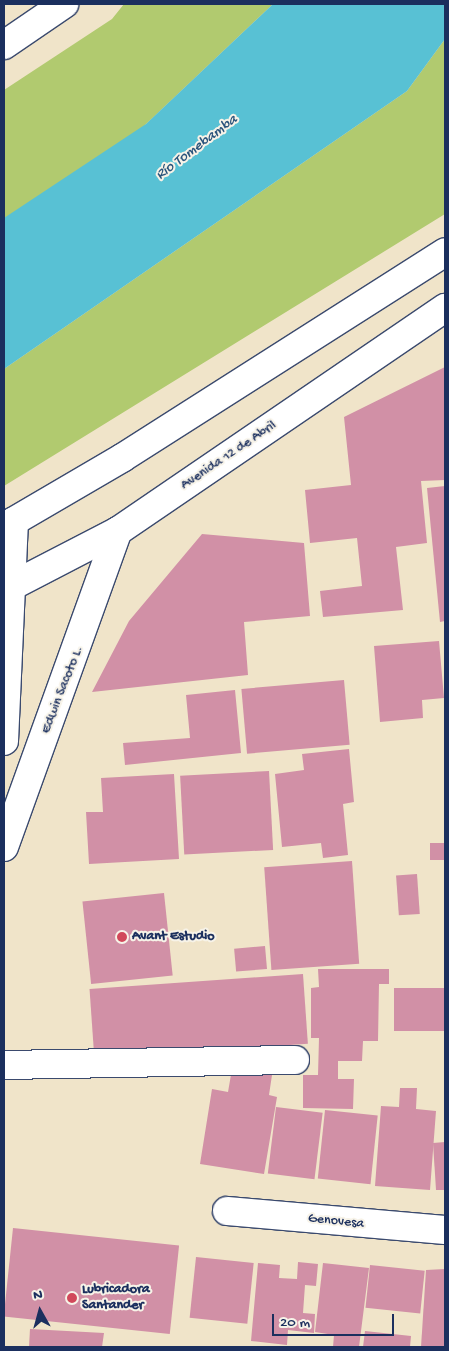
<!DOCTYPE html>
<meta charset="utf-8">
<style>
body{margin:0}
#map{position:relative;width:449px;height:1351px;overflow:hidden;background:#f0e4c9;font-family:"Gochi Hand",sans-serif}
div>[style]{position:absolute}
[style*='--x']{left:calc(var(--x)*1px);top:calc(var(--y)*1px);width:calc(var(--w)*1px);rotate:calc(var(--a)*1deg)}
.green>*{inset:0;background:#b1ca6f}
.water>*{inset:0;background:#58c1d4}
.building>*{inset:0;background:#d190a6;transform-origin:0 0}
.roads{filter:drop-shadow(1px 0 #3b4a6e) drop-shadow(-1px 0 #3b4a6e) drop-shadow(0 1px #3b4a6e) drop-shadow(0 -1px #3b4a6e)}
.minor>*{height:28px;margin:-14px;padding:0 14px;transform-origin:14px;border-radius:14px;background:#fff}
.tertiary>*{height:28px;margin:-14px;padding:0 14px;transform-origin:14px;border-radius:14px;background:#fff}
.secondary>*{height:28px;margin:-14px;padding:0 14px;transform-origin:14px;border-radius:14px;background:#fff}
.dots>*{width:14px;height:14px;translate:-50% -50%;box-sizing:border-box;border:2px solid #f7f3e8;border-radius:50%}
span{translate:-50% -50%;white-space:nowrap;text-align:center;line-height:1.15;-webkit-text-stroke:4px #f7f3e8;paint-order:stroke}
.street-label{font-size:14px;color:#1b2f5e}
.poi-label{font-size:14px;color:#1b2f5e;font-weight:700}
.left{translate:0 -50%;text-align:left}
.water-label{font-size:15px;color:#2a547c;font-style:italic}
.frame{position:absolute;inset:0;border:5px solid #1b2f5e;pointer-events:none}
.north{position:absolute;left:15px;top:1286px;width:50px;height:50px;-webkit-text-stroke:4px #f7f3e8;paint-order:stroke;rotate:353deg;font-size:14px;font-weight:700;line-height:20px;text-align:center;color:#1b2f5e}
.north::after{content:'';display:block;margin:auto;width:18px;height:22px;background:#1b2f5e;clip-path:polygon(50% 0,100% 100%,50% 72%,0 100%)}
.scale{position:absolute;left:272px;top:1314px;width:122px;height:22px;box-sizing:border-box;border:2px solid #1b2f5e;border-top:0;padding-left:6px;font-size:15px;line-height:18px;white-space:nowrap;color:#1b2f5e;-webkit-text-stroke:4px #f7f3e8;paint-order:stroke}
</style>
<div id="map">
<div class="green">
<div style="clip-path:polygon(124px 4px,273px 4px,88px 179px,4px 224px,4px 90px,112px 19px)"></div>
<div style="clip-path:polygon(445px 39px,445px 214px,4px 486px,4px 369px,407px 91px)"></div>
</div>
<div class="water">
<div style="clip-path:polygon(273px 4px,445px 4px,445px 39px,407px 91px,4px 369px,4px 218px,146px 124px)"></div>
</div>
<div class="building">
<div style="clip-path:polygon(445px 367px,445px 480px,421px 481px,427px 543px,396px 547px,403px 610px,323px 617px,320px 591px,362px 586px,357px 538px,310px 543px,305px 490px,351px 485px,344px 417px)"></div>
<div style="clip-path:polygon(445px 486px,445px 621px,440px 622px,427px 488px)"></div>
<div style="clip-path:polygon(202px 534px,304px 543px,310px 616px,244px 622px,248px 675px,92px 692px,129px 621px)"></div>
<div style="clip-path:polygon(439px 641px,444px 698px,422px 700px,423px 718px,380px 722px,374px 646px)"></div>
<div style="left:344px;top:680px;width:65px;height:103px;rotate:85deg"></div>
<div style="clip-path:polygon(235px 690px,241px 753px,125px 765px,123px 743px,190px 738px,186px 695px)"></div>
<div style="clip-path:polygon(349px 749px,354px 802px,343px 804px,348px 855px,323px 858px,321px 843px,282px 847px,275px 774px,304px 770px,302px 754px)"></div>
<div style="left:269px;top:771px;width:79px;height:89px;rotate:87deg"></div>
<div style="clip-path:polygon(174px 774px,179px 859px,89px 864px,86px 812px,103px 812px,101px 778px)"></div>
<div style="left:430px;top:843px;width:15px;height:17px"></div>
<div style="left:352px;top:861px;width:103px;height:88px;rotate:86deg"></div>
<div style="left:417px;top:874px;width:40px;height:21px;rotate:86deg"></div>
<div style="left:164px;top:893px;width:83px;height:82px;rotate:84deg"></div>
<div style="left:265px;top:946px;width:23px;height:31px;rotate:85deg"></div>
<div style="clip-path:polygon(318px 969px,389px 969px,389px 984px,379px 984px,378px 1041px,363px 1041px,362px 1061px,338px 1061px,338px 1079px,354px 1079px,353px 1109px,303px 1108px,303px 1075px,318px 1075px,319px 1038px,311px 1038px,311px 988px,319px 987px)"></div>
<div style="left:303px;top:974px;width:70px;height:214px;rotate:86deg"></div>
<div style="left:394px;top:988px;width:51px;height:43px"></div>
<div style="clip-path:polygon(232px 1069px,272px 1075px,269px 1095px,277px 1097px,264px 1174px,200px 1164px,212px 1089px,228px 1092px)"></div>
<div style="clip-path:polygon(400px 1088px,417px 1088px,416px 1109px,436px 1111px,430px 1190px,375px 1186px,381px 1106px,399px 1107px)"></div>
<div style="left:276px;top:1107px;width:47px;height:67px;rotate:7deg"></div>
<div style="left:325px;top:1110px;width:53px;height:69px;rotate:6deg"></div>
<div style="clip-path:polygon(445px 1142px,445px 1190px,436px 1190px,433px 1143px)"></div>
<div style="left:13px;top:1228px;width:167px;height:89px;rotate:6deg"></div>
<div style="left:196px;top:1257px;width:58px;height:61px;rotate:6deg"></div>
<div style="clip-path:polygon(298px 1262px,318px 1264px,316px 1286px,305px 1285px,303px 1313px,315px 1314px,314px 1333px,288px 1330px,287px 1345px,251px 1341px,258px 1263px,280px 1265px,279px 1278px,297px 1279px)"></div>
<div style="clip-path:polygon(323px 1263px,369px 1268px,359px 1347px,333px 1347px,334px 1335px,315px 1332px)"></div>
<div style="left:370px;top:1265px;width:55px;height:43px;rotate:6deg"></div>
<div style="clip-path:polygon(445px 1269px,445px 1347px,421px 1347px,426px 1270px)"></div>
<div style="clip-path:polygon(30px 1329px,104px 1333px,102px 1347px,29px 1347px)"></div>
<div style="clip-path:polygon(365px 1331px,411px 1336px,410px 1347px,363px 1347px)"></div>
</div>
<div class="roads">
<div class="minor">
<div style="--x:4;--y:45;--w:73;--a:-34.3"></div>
<div style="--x:4;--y:1065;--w:291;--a:-1"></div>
<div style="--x:227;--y:1211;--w:219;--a:5"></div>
</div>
<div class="tertiary">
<div style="--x:4;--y:741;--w:220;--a:-87.4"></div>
<div style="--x:4;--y:847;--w:336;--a:-70.2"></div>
</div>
<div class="secondary">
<div style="--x:4;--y:527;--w:137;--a:-30.3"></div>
<div style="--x:122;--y:458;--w:383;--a:-32.5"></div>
<div style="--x:4;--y:590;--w:128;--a:-27.4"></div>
<div style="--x:118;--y:531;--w:396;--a:-34.3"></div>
</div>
</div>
<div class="dots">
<div style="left:122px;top:937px;background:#d1495b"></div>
<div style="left:72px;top:1298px;background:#d1495b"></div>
</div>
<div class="street-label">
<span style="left:229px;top:456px;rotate:-34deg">Avenida 12 de Abril</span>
<span style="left:63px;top:690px;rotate:-69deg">Edwin Sacoto L.</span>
<span style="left:336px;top:1222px;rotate:6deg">Genovesa</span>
</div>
<div class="poi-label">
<span class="left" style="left:132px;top:937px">Avant Estudio</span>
<span class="left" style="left:82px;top:1298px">Lubricadora<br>Santander</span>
</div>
<div class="water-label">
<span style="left:197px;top:148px;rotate:-37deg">Río Tomebamba</span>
</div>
<div class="frame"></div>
<div class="north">N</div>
<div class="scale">20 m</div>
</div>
